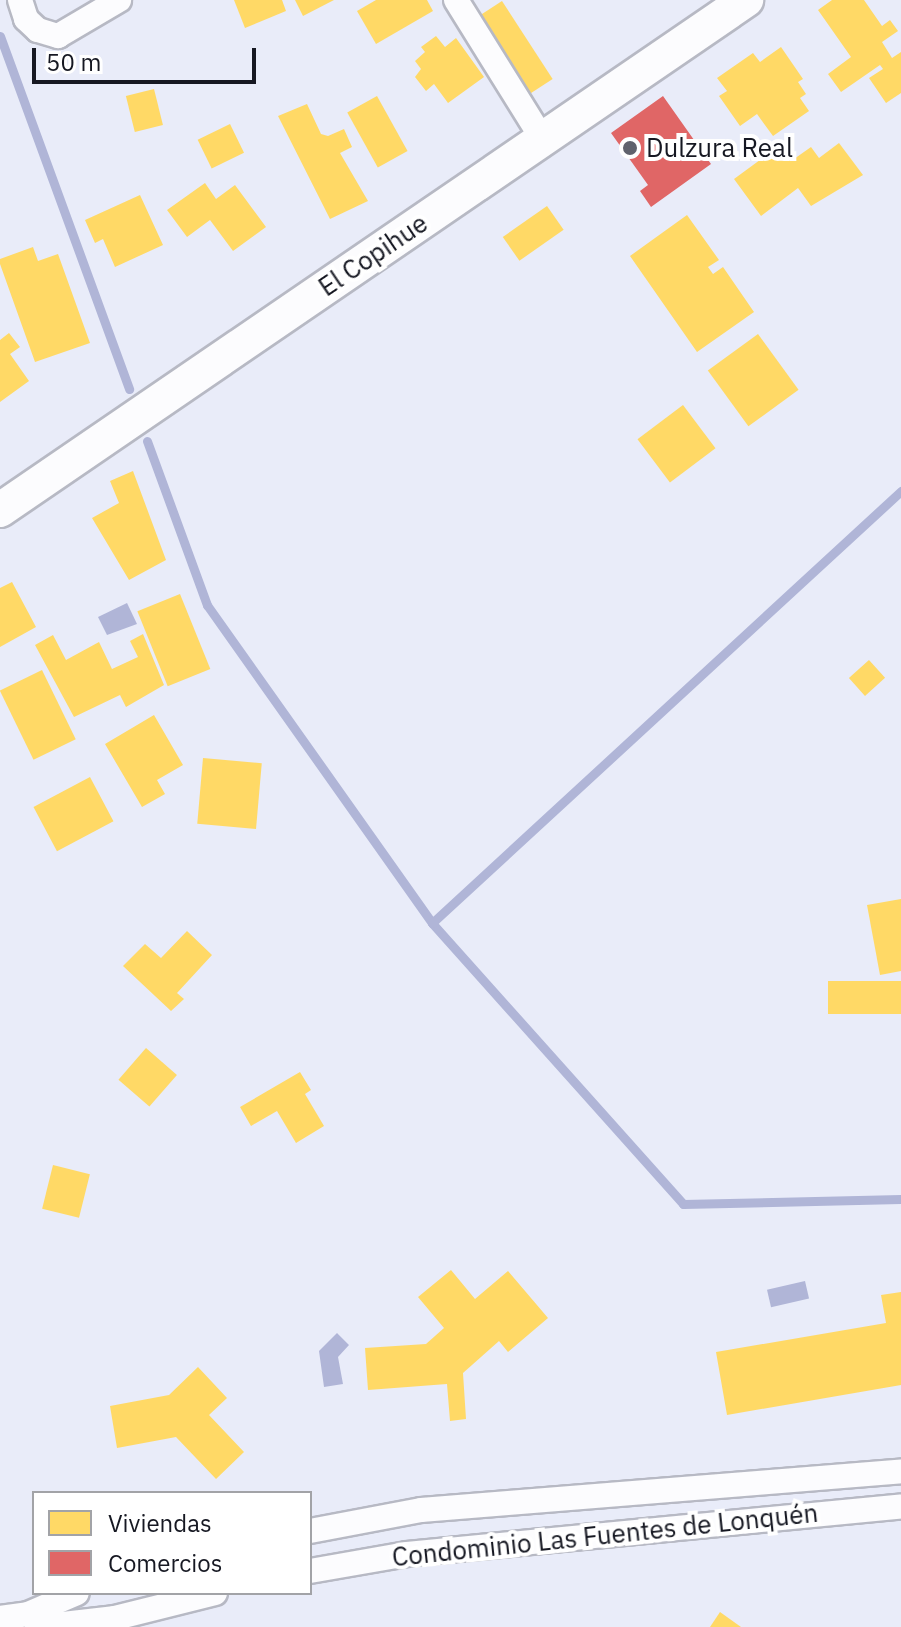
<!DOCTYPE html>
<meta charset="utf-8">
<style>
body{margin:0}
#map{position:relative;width:901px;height:1627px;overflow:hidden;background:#e9ecf9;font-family:"IBM Plex Sans",sans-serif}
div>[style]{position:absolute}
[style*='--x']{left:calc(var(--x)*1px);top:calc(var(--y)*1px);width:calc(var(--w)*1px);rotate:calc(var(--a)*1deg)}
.water>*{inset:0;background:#b0b5d7;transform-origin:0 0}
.homes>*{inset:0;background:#ffd966;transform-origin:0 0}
.shops>*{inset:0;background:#e06666}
.stream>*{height:9px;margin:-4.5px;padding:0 4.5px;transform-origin:4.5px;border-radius:4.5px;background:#b0b5d7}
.roads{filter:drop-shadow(2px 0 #b7b9c4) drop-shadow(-2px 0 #b7b9c4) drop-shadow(0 2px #b7b9c4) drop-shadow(0 -2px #b7b9c4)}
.minor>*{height:24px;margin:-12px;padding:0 12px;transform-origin:12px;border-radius:12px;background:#fcfcfe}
.secondary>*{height:34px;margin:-17px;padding:0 17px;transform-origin:17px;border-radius:17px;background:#fcfcfe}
.dots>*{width:22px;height:22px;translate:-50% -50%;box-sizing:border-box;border:4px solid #fff;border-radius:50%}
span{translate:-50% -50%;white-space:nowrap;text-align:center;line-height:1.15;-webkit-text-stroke:8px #fff;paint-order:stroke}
.poi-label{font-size:26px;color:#161822}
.left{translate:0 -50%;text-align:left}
.street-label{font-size:26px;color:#161822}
.legend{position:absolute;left:32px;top:1491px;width:280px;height:104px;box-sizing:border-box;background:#fff;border:2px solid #a2a3a7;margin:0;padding:10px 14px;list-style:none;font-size:24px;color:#161822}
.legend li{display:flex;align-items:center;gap:16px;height:40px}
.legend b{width:40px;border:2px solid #a2a3a7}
.scale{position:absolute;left:32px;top:48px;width:224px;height:36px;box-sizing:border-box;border:4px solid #161822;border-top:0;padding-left:10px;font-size:24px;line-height:28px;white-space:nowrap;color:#161822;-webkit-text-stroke:6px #fff;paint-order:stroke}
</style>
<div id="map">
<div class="water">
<div style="clip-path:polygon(127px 603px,137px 624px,107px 635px,98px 617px)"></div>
<div style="left:805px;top:1281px;width:18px;height:39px;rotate:77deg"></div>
<div style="clip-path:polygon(337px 1333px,349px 1345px,338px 1357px,343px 1384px,324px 1387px,319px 1351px)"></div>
</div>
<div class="homes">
<div style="clip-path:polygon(234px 0,282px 0,286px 11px,245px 28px)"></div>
<div style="clip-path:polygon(295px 0,334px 0,303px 16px)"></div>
<div style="clip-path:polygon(376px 0,427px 0,433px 11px,376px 44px,357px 11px)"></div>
<div style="clip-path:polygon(832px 0,864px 0,882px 26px,890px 20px,898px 31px,882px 42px,892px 58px,901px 52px,901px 93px,886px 103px,869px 78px,883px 69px,880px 65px,841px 92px,828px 74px,851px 57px,818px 10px)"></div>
<div style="left:502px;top:1px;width:93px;height:33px;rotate:57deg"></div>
<div style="clip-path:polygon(436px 36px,445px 47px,456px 38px,484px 77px,448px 103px,434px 84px,426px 91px,415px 77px,421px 69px,415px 61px,425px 52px,421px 47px)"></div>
<div style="clip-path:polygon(781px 47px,803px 79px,798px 82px,806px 94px,800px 98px,809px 111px,773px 136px,757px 114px,740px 126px,719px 96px,727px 91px,717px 78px,753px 53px,760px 62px)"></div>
<div style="left:154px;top:89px;width:37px;height:29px;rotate:76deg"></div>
<div style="left:377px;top:96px;width:63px;height:34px;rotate:61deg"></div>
<div style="clip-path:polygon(307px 104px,321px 134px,328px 136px,344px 129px,352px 147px,340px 153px,368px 201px,330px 219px,278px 116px)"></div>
<div style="left:230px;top:124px;width:32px;height:36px;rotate:64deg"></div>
<div style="clip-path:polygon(783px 143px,794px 159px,811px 147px,819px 158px,839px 143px,863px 175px,811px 206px,798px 188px,761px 216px,734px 179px)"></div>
<div style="clip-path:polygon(205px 183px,216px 199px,235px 185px,266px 227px,233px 251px,210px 220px,187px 237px,167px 210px)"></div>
<div style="clip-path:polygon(140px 195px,163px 245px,115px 267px,103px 239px,95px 243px,85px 220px)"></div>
<div style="left:547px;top:206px;width:29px;height:54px;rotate:55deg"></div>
<div style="clip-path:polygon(687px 215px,719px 260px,708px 267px,713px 274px,723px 267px,754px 312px,697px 352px,630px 256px)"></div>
<div style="clip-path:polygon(33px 247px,38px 261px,58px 254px,90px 343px,35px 362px,0 264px,0 259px)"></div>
<div style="clip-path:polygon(9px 333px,20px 347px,10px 354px,29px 381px,0 402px,0 340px)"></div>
<div style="left:758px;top:334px;width:69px;height:62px;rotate:54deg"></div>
<div style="left:683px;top:405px;width:54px;height:57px;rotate:53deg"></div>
<div style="clip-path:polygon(133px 471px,166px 560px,129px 580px,92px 518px,119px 503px,110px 481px)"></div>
<div style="clip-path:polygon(12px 582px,36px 627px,0 647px,0 588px)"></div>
<div style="left:180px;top:594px;width:81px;height:46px;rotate:68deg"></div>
<div style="clip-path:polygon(143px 634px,164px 685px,126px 707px,120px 695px,74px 717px,35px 645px,53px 635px,66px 660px,99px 642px,112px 669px,138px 657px,130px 641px)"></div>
<div style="left:869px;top:660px;width:24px;height:27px;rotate:48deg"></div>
<div style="left:42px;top:670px;width:77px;height:47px;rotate:64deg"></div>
<div style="clip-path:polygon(154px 715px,183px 765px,157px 780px,165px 794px,142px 807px,105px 744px)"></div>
<div style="left:203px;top:758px;width:59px;height:66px;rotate:5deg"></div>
<div style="left:90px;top:777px;width:50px;height:64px;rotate:62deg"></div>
<div style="clip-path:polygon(901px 899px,901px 971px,880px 975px,867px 905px)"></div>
<div style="clip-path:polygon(187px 931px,212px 955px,177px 993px,184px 999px,171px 1011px,123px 966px,145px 944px,161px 958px)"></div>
<div style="left:901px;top:981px;width:33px;height:73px;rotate:90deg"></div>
<div style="left:146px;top:1048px;width:41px;height:42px;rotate:41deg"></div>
<div style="clip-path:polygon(300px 1072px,311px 1090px,305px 1094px,324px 1126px,296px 1143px,277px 1111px,251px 1126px,240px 1107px)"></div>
<div style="left:53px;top:1165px;width:38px;height:45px;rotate:14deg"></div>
<div style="clip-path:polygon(451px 1270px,475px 1299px,508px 1271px,548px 1318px,508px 1352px,499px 1341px,463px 1373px,466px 1419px,450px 1421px,447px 1384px,368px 1390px,365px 1348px,426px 1344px,444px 1328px,418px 1297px)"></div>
<div style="clip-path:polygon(901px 1292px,901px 1385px,727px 1415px,716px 1352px,886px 1323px,881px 1295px)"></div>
<div style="clip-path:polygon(198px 1367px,227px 1398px,209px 1415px,244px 1452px,216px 1479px,176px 1437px,117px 1448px,110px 1406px,169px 1395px)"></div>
<div style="clip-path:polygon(720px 1612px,741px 1627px,710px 1627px)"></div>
</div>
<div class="shops">
<div style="clip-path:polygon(663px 96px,711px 164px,651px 207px,640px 191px,648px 185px,611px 133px)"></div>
</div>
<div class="stream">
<div style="--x:0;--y:36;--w:376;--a:69.9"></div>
<div style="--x:147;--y:441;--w:175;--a:69.9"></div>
<div style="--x:207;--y:605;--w:390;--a:54.7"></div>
<div style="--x:432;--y:923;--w:377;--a:48.2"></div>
<div style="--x:683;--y:1204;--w:218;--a:-1.3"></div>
<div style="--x:432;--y:923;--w:638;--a:-42.65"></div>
</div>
<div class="roads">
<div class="minor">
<div style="--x:20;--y:0;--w:20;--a:72"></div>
<div style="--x:26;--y:19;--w:16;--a:43"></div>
<div style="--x:38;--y:30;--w:21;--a:17"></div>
<div style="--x:58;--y:36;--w:71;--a:-30.5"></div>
<div style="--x:456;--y:0;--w:165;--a:58.1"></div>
<div style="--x:310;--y:1531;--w:113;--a:-10.7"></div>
<div style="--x:421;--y:1510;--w:482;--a:-4.6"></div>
<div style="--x:310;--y:1571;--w:98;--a:-9.9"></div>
<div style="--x:407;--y:1554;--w:496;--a:-5.5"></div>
<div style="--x:0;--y:1618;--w:28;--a:-8"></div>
<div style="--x:28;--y:1614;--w:53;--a:-23.2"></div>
<div style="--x:37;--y:1627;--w:79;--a:-6.6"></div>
<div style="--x:115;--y:1618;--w:103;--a:-14"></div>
</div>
<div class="secondary">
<div style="--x:0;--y:510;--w:904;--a:-34.36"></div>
</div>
</div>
<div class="dots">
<div style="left:630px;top:148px;background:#60626d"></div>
</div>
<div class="poi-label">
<span class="left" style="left:646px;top:148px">Dulzura Real</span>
</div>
<div class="street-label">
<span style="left:373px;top:255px;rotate:-34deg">El Copihue</span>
<span style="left:605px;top:1535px;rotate:-6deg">Condominio Las Fuentes de Lonquén</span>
</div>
<ul class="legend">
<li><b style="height:22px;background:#ffd966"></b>Viviendas</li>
<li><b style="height:22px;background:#e06666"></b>Comercios</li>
</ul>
<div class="scale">50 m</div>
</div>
